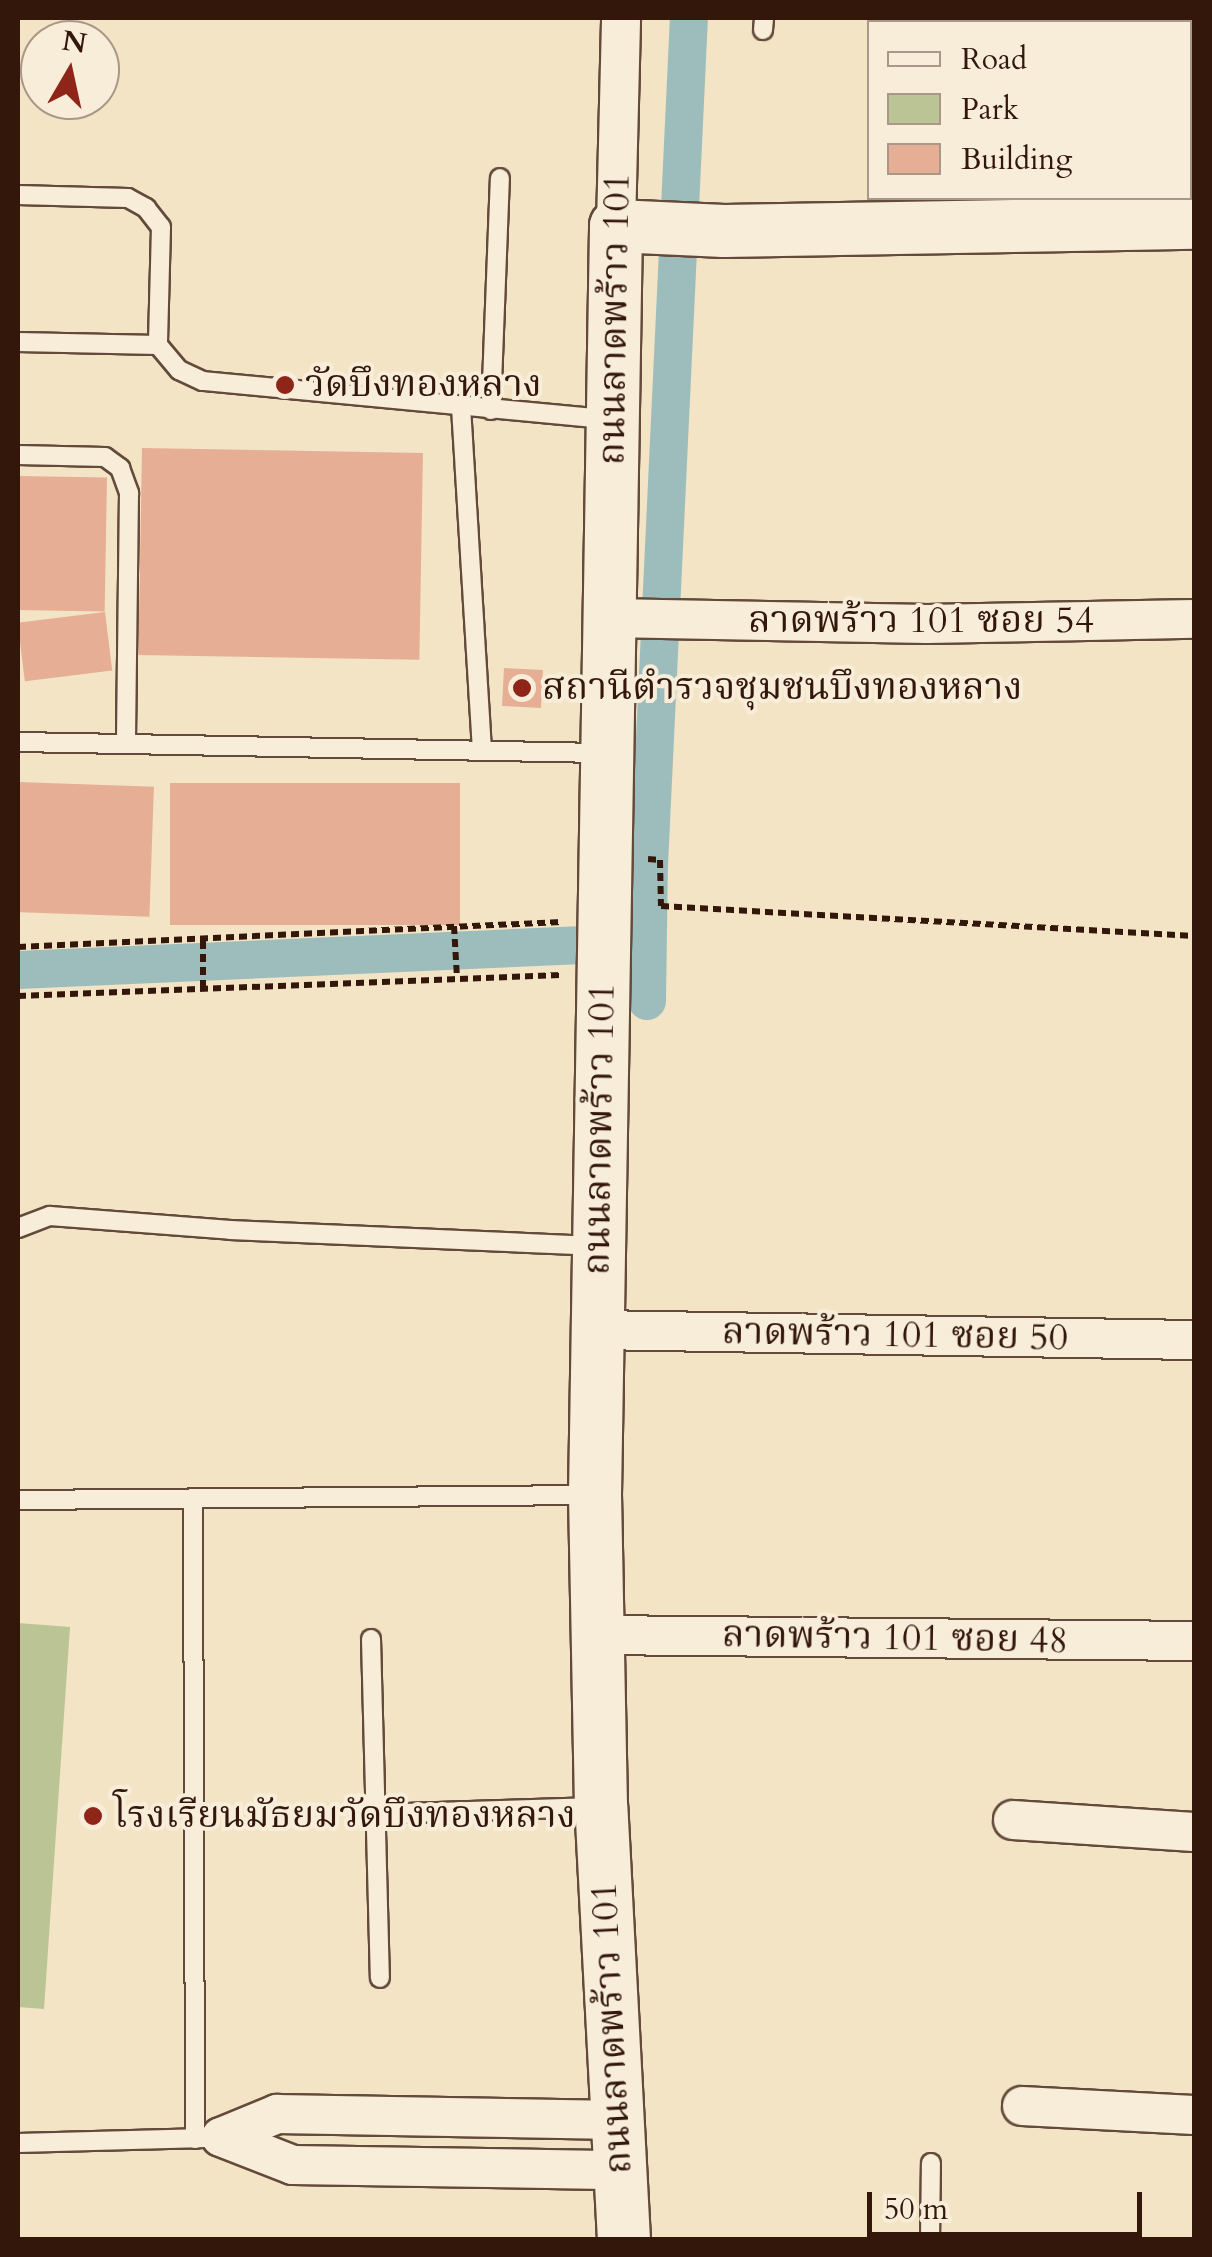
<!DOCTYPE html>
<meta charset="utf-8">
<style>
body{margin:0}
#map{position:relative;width:1212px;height:2257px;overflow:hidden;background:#f2e4c5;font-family:Cardo,"Noto Serif Thai",serif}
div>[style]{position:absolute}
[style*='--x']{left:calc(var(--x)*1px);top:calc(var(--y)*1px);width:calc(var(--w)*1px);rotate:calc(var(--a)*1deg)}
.green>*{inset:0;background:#bbc494}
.canal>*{height:38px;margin:-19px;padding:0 19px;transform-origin:19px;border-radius:19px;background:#9dbdbc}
.building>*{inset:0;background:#e5ae95;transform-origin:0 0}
.path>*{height:6px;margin-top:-3px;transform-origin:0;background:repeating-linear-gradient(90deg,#33170b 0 8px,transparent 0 13px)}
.roads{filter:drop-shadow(2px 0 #634a3a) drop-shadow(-2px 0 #634a3a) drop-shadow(0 2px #634a3a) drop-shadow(0 -2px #634a3a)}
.lane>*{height:18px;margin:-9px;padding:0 9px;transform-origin:9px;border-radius:9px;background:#f7edd9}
.street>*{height:38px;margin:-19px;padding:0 19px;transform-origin:19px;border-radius:19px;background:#f7edd9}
.secondary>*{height:52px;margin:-26px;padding:0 26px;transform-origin:26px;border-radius:26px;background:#f7edd9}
.dots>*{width:28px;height:28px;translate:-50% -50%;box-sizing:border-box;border:5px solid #f7edd9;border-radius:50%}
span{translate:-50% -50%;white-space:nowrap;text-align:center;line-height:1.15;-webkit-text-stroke:8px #f7edd9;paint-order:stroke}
.street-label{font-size:38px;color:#33170b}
.poi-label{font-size:38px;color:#33170b}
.left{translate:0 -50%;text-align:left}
.frame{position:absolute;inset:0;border:20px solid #33170b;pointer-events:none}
.legend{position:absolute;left:867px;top:20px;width:325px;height:180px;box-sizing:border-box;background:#f7edd9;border:2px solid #a99787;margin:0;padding:12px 18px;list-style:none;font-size:30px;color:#33170b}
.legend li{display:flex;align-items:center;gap:20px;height:50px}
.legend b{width:50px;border:2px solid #a99787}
.north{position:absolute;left:20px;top:20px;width:100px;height:100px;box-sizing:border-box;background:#f7edd9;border:2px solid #a99787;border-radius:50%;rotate:9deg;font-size:28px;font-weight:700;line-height:40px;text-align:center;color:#33170b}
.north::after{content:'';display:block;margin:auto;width:35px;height:45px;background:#8f2418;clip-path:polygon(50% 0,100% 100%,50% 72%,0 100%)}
.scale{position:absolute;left:867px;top:2192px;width:275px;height:45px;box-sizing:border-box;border:5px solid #33170b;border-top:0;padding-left:12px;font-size:30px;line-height:35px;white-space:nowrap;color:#33170b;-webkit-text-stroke:8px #f7edd9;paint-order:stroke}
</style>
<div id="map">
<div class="green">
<div style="clip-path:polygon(18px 1623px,70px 1627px,44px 2009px,18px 2007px)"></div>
</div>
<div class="canal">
<div style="--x:18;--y:970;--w:612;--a:-2.53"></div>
<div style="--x:647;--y:1001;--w:136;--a:-89.2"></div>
<div style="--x:649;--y:865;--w:848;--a:-87.3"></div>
</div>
<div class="building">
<div style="left:142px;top:448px;width:281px;height:207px;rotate:1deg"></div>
<div style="left:18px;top:476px;width:89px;height:134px;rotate:1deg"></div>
<div style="left:105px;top:612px;width:59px;height:88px;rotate:83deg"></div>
<div style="left:504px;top:668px;width:39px;height:38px;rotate:3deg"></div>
<div style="left:18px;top:782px;width:136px;height:130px;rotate:2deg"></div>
<div style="left:170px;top:783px;width:290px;height:142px"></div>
</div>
<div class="path">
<div style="--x:648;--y:859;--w:12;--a:5"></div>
<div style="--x:660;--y:860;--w:46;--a:88.8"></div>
<div style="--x:661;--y:906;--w:534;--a:3.22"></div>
<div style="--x:454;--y:926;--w:52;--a:86.7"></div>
<div style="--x:18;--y:947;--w:544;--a:-2.64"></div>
<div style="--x:203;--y:988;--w:48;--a:-90"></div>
<div style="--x:18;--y:996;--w:543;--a:-2.21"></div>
</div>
<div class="roads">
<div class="lane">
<div style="--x:763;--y:30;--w:12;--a:-85"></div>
<div style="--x:18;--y:195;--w:110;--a:1.6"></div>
<div style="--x:128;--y:198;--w:21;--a:29"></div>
<div style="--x:146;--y:208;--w:24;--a:52"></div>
<div style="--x:161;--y:227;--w:118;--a:91.5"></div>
<div style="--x:18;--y:342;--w:140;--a:1.2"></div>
<div style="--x:158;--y:345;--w:33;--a:50"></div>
<div style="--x:179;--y:370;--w:26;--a:25"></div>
<div style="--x:203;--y:381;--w:405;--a:5.4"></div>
<div style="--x:461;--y:407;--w:344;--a:86.5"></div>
<div style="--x:491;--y:410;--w:232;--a:-87.8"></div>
<div style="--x:18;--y:455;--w:87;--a:1.3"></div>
<div style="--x:105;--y:457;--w:19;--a:36"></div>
<div style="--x:120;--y:468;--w:27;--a:70"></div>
<div style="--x:129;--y:493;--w:250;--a:90.7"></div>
<div style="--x:18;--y:742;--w:583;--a:1.08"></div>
<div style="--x:18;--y:1228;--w:34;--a:-21"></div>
<div style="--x:50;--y:1216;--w:181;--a:4.4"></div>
<div style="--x:230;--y:1230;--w:364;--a:2.5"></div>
<div style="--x:193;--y:1499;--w:640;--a:89.82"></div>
<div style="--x:18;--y:1500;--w:571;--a:-0.5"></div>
<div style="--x:371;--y:1639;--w:339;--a:88.5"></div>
<div style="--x:375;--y:1814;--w:220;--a:-1.8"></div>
<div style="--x:18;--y:2143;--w:188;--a:-1.5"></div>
<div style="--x:930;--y:2240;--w:77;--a:-89.3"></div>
</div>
<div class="street">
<div style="--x:616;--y:226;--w:208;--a:-88.6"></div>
<div style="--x:609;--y:618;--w:318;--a:1.1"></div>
<div style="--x:927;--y:624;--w:267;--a:-1.1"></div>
<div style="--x:596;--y:1330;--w:598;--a:0.96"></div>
<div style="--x:595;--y:1635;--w:599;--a:0.57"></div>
<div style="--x:1013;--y:1820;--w:181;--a:3.8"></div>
<div style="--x:1022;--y:2106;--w:172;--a:3"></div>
<div style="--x:221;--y:2137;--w:77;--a:21.3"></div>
<div style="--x:293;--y:2165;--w:327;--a:0.9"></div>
<div style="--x:221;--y:2137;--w:61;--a:-22.3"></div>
<div style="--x:277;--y:2114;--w:341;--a:1"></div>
</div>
<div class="secondary">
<div style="--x:624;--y:2240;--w:434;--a:-93"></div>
<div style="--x:601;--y:1807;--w:312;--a:-91.1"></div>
<div style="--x:595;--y:1495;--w:1269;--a:-89.05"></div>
<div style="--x:616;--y:226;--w:108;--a:2.7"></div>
<div style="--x:724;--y:231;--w:470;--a:-1"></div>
</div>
</div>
<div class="dots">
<div style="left:285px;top:385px;background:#8f2418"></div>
<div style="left:522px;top:688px;background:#8f2418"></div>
<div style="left:93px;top:1816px;background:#8f2418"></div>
</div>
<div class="street-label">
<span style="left:615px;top:319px;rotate:-89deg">ถนนลาดพร้าว 101</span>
<span style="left:921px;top:621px">ลาดพร้าว 101 ซอย 54</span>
<span style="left:600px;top:1129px;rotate:-89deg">ถนนลาดพร้าว 101</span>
<span style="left:895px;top:1335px;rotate:1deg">ลาดพร้าว 101 ซอย 50</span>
<span style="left:895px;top:1638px;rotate:1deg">ลาดพร้าว 101 ซอย 48</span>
<span style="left:612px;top:2028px;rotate:-93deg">ถนนลาดพร้าว 101</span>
</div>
<div class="poi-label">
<span class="left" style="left:305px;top:385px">วัดบึงทองหลาง</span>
<span class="left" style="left:542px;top:688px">สถานีตำรวจชุมชนบึงทองหลาง</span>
<span class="left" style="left:113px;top:1816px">โรงเรียนมัธยมวัดบึงทองหลาง</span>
</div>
<div class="frame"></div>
<ul class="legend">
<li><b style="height:12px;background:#f7edd9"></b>Road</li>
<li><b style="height:28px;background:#bbc494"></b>Park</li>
<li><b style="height:28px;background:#e5ae95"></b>Building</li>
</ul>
<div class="north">N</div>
<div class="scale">50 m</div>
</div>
